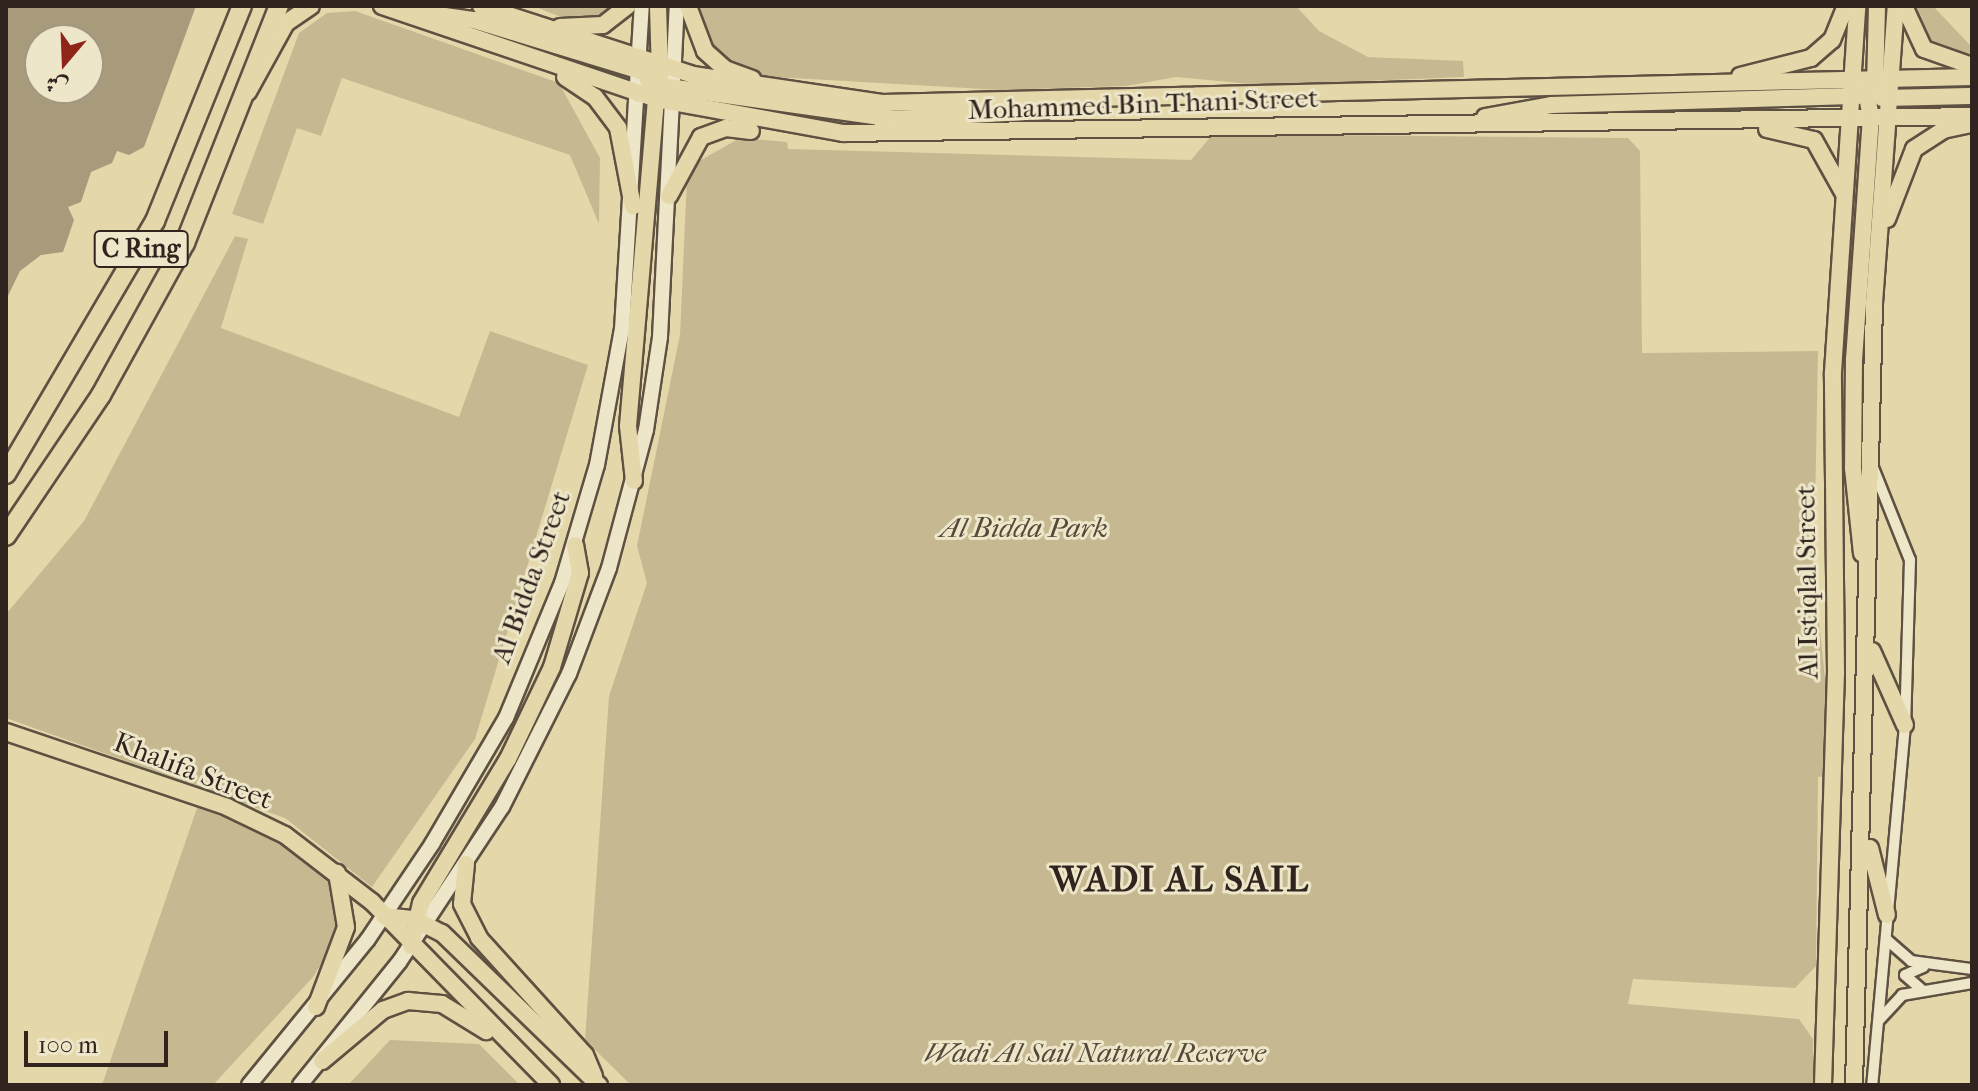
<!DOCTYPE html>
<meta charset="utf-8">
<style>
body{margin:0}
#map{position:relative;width:1978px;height:1091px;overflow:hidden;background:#e4d8aa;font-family:"IM FELL French Canon",Amiri,serif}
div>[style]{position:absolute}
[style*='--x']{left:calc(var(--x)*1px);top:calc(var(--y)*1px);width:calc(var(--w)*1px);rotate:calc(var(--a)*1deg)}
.green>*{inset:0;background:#c6b992}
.water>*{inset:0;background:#a79b7b}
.roads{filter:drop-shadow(2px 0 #5e5142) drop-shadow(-2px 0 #5e5142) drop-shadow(0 2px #5e5142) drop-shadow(0 -2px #5e5142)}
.street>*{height:10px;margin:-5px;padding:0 5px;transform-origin:5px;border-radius:5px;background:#ede6c8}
.secondary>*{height:14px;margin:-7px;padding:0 7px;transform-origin:7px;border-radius:7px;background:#ede6c8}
.primary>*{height:16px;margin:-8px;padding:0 8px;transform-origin:8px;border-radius:8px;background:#e4d8aa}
.highway>*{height:18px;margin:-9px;padding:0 9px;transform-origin:9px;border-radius:9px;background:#e4d8aa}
span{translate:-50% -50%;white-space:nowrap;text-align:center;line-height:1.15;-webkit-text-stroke:6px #ede6c8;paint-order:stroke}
.shield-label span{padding:2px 6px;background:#ede6c8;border:2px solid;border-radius:6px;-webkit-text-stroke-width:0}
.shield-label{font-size:26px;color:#31241f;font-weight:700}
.street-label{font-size:28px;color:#31241f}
.park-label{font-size:28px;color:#56493c;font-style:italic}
.district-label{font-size:36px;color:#31241f;font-weight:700;letter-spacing:2px}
.frame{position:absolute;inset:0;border:8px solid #31241f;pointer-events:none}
.north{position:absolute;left:24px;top:24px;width:80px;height:80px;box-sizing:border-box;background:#ede6c8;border:2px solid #a29884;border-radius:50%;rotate:199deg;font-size:22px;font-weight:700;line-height:32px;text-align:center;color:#31241f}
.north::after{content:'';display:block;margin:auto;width:28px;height:36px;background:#8f2418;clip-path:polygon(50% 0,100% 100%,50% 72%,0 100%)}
.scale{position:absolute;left:24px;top:1031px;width:144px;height:36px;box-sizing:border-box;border:4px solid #31241f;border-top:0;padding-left:10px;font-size:24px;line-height:28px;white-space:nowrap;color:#31241f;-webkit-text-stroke:6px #ede6c8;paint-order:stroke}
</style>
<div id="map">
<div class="green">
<div style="clip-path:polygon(533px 6px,623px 6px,579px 24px)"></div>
<div style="clip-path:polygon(692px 6px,1296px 6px,1319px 31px,1368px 57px,1463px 61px,1464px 77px,1261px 85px,1176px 77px,1126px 86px,1001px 90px,757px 76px,714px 55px)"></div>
<div style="clip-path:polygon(1912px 6px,1933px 6px,1972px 47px,1972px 60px,1932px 49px)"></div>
<div style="clip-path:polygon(355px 11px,559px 83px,600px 158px,599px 224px,570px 155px,342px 78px,321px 136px,297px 128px,263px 224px,232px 214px,299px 33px,327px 13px)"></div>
<div style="clip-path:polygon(1213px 134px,1628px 138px,1640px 151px,1642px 353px,1818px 351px,1815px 513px,1809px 522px,1828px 708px,1827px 776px,1818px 777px,1816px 966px,1795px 988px,1633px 979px,1628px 1004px,1799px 1019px,1813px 1039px,1813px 1085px,631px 1085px,585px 1040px,609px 696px,647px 583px,637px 546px,680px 335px,687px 177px,694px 164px,740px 138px,787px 142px,788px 149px,1191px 160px)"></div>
<div style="clip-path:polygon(235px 236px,248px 239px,221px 328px,459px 417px,490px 331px,588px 365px,475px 739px,372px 887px,285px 818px,6px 718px,6px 614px,84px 521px)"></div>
<div style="clip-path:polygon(198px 805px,253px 827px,325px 871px,340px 898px,337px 939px,313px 977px,213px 1085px,102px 1085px)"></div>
<div style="clip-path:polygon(390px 1040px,479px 1044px,520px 1085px,348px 1085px)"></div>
</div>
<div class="water">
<div style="clip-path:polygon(evenodd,6px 6px,196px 6px,144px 147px,129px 155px,117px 151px,112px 163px,91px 172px,81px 202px,68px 207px,74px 220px,63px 252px,41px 255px,20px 271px,6px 300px,6px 6px,40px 40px,88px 40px,88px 88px,40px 88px,40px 40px)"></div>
</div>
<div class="roads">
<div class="street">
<div style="--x:1870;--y:460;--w:108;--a:68.2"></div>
<div style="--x:1910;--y:560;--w:165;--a:91.7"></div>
<div style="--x:1905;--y:725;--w:362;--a:95.2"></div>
<div style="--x:1886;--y:939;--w:33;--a:41"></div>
<div style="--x:1911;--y:961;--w:62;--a:7.5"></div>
<div style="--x:1921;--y:989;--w:21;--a:-139"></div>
<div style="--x:1905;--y:975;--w:20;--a:-24"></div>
<div style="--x:1880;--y:1019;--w:33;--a:-47"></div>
<div style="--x:1902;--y:995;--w:71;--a:-9.7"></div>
</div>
<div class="secondary">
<div style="--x:249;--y:1085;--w:188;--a:-50.8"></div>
<div style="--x:368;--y:939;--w:115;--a:-56"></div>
<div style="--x:432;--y:844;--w:146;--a:-59.6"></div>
<div style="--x:506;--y:718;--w:146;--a:-67.5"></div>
<div style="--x:562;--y:583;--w:123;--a:-73.5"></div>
<div style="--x:597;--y:465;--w:138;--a:-79.6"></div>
<div style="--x:622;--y:329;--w:324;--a:-86.5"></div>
<div style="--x:300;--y:1085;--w:159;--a:-51.1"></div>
<div style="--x:400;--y:961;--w:185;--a:-56.5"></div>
<div style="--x:502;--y:807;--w:149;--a:-63.3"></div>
<div style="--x:569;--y:674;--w:113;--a:-69.3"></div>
<div style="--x:609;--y:568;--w:143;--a:-75"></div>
<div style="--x:646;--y:430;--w:94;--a:-81.4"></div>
<div style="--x:660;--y:337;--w:331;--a:-87.1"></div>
</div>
<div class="primary">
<div style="--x:382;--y:6;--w:289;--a:18.7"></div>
<div style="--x:656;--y:99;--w:190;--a:10.3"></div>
<div style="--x:843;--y:133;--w:1129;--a:-0.86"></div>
<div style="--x:481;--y:6;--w:223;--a:18"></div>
<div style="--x:693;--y:75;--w:191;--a:8.4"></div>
<div style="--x:882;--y:103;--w:1090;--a:-1.37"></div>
<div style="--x:658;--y:6;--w:67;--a:88.3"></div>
<div style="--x:688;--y:6;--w:48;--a:69.3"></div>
<div style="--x:705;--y:51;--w:27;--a:42"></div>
<div style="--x:725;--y:69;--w:29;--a:20"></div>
<div style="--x:1904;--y:6;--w:47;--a:65.1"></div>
<div style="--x:1924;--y:49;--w:51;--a:19.5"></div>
<div style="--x:417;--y:12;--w:58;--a:8"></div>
<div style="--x:474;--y:20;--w:195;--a:17"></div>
<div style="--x:560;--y:27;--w:43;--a:-2.7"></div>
<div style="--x:603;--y:25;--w:31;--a:-38"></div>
<div style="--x:1740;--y:76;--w:73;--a:-14.2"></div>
<div style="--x:1811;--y:58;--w:28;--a:-41"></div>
<div style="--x:1832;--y:40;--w:37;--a:-68"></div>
<div style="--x:565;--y:77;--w:36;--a:34"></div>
<div style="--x:595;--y:97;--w:39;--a:53"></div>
<div style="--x:618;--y:128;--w:80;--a:79.2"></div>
<div style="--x:1854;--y:79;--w:16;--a:43"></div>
<div style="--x:1866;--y:90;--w:27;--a:80"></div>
<div style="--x:1871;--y:117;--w:243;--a:94"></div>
<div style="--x:1854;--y:359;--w:109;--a:90.5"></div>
<div style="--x:1853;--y:468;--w:86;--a:84"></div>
<div style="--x:1875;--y:88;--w:82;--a:-88.6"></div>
<div style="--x:248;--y:92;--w:79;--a:-61.2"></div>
<div style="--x:286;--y:23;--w:30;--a:-34"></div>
<div style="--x:639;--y:94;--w:31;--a:-13"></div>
<div style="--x:669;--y:87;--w:228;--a:8.1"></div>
<div style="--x:895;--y:119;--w:149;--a:-3.1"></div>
<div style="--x:1882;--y:98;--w:90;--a:-1.3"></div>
<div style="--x:1485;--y:117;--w:67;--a:-10.3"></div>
<div style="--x:1551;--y:105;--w:310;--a:-1.7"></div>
<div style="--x:1767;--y:129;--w:48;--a:13.2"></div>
<div style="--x:1814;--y:140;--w:60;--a:60.9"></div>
<div style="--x:669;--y:196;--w:67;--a:-61.5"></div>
<div style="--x:701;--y:137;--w:27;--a:-20"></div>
<div style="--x:726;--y:128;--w:25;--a:7"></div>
<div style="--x:1887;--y:219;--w:75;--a:-68.9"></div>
<div style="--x:1914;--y:149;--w:35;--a:-33"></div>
<div style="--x:1943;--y:130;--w:30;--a:-12"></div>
<div style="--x:634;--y:481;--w:55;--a:-96.2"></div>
<div style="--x:628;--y:426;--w:328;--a:-85.1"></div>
<div style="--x:656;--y:99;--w:42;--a:-112.3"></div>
<div style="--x:1872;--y:651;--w:81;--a:66"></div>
<div style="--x:6;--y:732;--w:233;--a:18.7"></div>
<div style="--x:227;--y:807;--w:64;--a:25.8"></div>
<div style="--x:285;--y:835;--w:110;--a:37.6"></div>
<div style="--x:372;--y:902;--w:256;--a:45.6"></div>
<div style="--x:1870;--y:848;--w:69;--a:75.8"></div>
<div style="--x:466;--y:864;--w:40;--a:95.7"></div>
<div style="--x:462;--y:904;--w:38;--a:63"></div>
<div style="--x:479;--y:938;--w:158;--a:47.8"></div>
<div style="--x:585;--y:1055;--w:23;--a:67"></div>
<div style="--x:384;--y:916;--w:30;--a:6"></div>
<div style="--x:414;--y:919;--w:31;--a:27"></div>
<div style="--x:442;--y:933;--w:219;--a:44.1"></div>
<div style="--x:411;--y:946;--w:44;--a:-76.9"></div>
<div style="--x:421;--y:903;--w:168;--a:-58.9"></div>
<div style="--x:508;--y:759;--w:102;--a:-64.4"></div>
<div style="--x:552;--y:667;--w:98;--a:-73.4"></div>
<div style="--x:580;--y:573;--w:28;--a:-100"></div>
<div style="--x:316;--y:1007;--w:85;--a:-69.4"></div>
<div style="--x:346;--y:927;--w:55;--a:-99.5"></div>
<div style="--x:322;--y:1061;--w:80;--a:-39.9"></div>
<div style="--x:383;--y:1010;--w:27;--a:-20"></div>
<div style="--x:408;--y:1001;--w:34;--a:5"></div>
<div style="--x:442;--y:1004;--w:52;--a:31.5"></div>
<div style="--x:1823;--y:1085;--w:412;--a:-88.2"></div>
<div style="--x:1836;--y:673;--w:301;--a:-90.6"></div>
<div style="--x:1833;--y:372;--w:367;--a:-86.2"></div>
<div style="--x:1854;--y:1085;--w:782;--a:-88.53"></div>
<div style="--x:1874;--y:303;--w:298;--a:-85.8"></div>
</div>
<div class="highway">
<div style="--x:6;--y:474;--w:294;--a:-59.5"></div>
<div style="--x:155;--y:221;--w:232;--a:-68"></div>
<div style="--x:6;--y:536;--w:170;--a:-56"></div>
<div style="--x:101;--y:395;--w:174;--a:-61.1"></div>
<div style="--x:185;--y:243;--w:255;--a:-68.4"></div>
</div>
</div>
<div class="shield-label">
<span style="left:141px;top:249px">C Ring</span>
</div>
<div class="street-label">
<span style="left:1143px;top:104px;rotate:-2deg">Mohammed Bin Thani Street</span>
<span style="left:531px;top:577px;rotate:-70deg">Al Bidda Street</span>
<span style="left:1807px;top:582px;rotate:-91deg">Al Istiqlal Street</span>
<span style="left:193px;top:771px;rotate:21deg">Khalifa Street</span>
</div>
<div class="park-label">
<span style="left:1024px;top:528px">Al Bidda Park</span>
<span style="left:1095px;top:1053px">Wadi Al Sail Natural Reserve</span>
</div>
<div class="district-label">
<span style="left:1180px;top:880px">WADI AL SAIL</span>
</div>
<div class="frame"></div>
<div class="north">ش</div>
<div class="scale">100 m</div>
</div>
